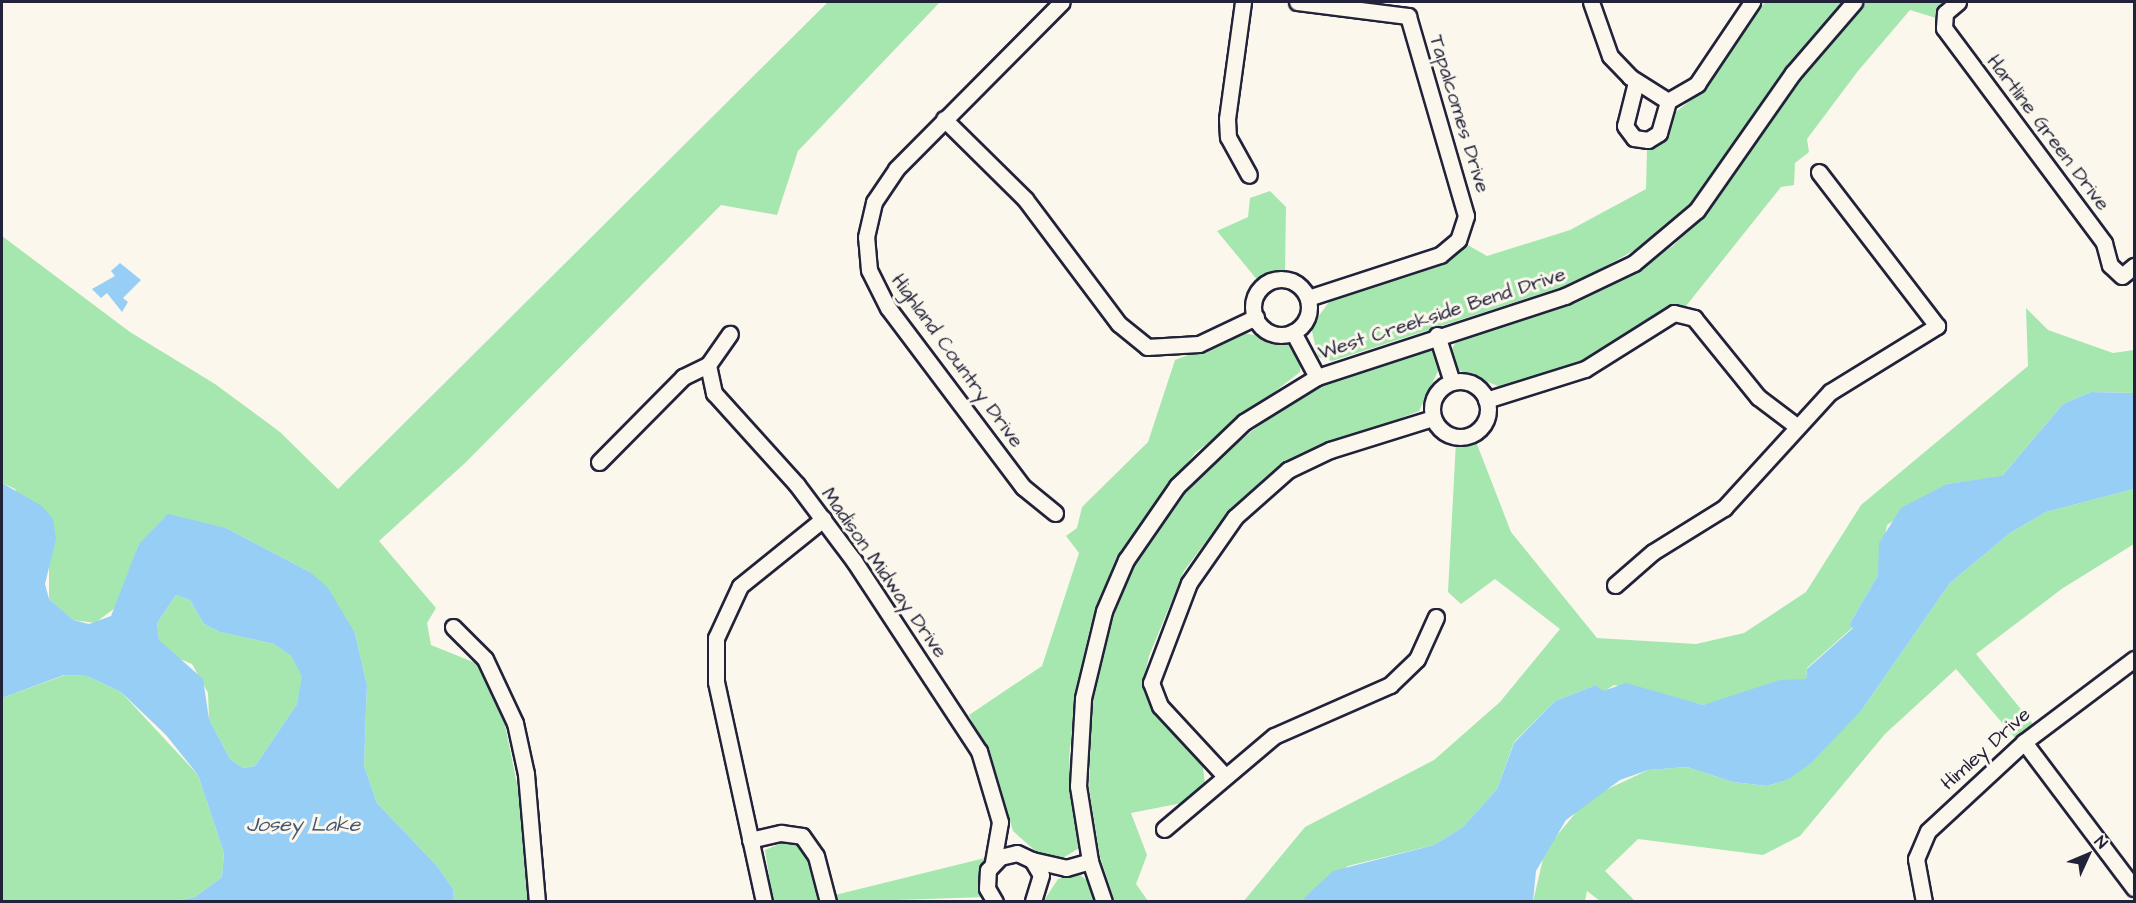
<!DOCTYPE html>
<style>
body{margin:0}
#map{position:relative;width:2136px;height:903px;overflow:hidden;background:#fbf7ec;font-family:"Architects Daughter",sans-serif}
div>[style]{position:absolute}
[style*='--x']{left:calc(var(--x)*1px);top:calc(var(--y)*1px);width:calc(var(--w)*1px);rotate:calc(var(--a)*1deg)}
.green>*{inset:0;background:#a6e7b0}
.water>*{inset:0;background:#96cef5}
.roads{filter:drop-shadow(2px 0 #22223b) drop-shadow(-2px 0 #22223b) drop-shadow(0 2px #22223b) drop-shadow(0 -2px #22223b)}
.minor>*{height:15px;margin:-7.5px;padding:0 7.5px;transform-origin:7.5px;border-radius:7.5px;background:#fbf7ec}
.minor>.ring{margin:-7.5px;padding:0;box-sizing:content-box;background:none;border:15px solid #fbf7ec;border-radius:50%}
span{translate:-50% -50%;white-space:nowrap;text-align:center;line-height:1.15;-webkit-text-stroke:6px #fbf7ec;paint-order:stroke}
.street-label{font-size:20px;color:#22223b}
.water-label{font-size:21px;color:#455673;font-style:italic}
.frame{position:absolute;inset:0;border:3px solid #22223b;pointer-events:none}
.north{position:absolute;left:2058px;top:825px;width:60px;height:60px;-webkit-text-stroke:4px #fbf7ec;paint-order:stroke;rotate:46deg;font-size:16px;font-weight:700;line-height:24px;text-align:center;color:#22223b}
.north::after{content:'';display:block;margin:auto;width:21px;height:27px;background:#22223b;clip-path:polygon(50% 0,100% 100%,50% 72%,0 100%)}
</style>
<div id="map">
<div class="green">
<div style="clip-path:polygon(828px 2px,940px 2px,798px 151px,777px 215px,721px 205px,465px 463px,379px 541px,436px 608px,427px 623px,431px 645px,478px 664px,505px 725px,518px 789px,528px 901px,454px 901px,453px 889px,438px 867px,377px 803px,364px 766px,367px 685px,355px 633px,310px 572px,226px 528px,139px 544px,119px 605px,95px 623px,72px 620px,49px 599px,49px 562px,15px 489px,2px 483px,2px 236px,130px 332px,215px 384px,280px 432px,338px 489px)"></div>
<div style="clip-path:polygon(1765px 2px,1844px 2px,1796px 56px,1717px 172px,1685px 211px,1646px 244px,1575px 283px,1332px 361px,1318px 357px,1311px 327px,1331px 299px,1440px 263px,1466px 244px,1487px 256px,1570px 230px,1646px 189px,1647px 149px,1666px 139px,1676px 112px,1708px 86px)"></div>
<div style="clip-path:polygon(1866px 2px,1942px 2px,1936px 18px,1910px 10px,1858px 71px,1807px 139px,1809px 152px,1795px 163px,1794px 185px,1781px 187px,1682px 311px,1580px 364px,1503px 388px,1458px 370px,1451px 351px,1458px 338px,1589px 296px,1673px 246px,1717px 200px,1812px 62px)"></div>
<div style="clip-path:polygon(1270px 191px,1286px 207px,1285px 272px,1259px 282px,1217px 231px,1248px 217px,1250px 198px)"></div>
<div style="clip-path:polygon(2026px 308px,2048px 330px,2113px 353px,2134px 350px,2134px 393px,2091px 392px,2063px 404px,2001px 477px,1947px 484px,1887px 525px,1878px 575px,1849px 625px,1853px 627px,1807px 668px,1806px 679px,1703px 705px,1614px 685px,1603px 692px,1596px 685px,1555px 701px,1514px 742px,1497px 789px,1463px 827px,1434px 845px,1348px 866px,1301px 901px,1243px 902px,1305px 827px,1434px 760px,1500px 702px,1560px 629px,1495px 579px,1461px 604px,1448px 592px,1456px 441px,1475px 439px,1511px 532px,1597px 638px,1696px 644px,1744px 633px,1806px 592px,1861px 505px,2028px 366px)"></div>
<div style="clip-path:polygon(1245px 333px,1291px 344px,1301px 359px,1300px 372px,1195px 453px,1128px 541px,1090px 628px,1077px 686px,1069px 758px,1079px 848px,1058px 861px,1040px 855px,1013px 831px,993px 763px,969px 715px,1042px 666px,1079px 553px,1066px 536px,1077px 528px,1082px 507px,1148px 442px,1175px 360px)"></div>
<div style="clip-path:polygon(1421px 347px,1434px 352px,1440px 367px,1419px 411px,1279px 465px,1231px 508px,1184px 571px,1149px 656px,1143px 683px,1153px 711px,1203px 767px,1205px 784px,1182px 803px,1131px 813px,1147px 855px,1136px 884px,1148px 901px,1115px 902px,1100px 857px,1089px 788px,1092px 705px,1105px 641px,1126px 582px,1156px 527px,1195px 477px,1294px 397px,1349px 370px)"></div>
<div style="clip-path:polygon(2134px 489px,2134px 544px,2063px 588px,1976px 654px,2033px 724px,2016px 739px,1956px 669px,1885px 734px,1800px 836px,1763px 855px,1638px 839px,1605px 871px,1635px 901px,1600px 901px,1587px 891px,1585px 901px,1533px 902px,1545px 850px,1587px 799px,1648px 770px,1687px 767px,1733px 782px,1767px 786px,1787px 780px,1861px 711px,1950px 583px,2010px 533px,2046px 512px)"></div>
<div style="clip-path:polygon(176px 595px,190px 600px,204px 624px,220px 632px,274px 644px,291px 656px,303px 676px,297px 704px,255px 766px,243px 768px,230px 759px,209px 719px,208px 693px,192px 664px,170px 655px,159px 640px,157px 623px)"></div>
<div style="clip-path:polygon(65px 675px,87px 676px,121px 692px,198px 775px,224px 853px,222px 877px,195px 897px,176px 901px,2px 901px,2px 698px)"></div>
<div style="clip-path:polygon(791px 839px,805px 846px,822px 901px,773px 901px,765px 850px)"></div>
<div style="clip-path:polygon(993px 856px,986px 897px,837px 902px,835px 895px)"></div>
<div style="clip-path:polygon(1079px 874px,1090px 883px,1096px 902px,1043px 902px,1058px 879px)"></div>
</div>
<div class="water">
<div style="clip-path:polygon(120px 263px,141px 280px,123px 298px,128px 302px,122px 312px,107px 293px,101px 298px,92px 289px,115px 276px,111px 271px)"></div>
<div style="clip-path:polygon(2091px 392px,2134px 393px,2134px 489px,2046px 512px,2010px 533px,1950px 583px,1861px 711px,1810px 764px,1787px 780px,1767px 786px,1733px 782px,1687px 767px,1648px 770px,1620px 780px,1566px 820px,1536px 871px,1533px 901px,1301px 901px,1333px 871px,1434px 845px,1463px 827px,1497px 789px,1514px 743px,1555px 701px,1596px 685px,1603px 691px,1626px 683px,1703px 705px,1780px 680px,1806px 679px,1807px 669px,1853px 628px,1849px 625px,1878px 575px,1879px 543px,1901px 508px,1947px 484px,2002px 476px,2063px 404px)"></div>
<div style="clip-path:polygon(evenodd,2px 483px,42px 506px,53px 519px,56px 539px,45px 584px,49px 599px,73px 620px,89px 624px,111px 616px,139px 544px,168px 514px,226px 528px,310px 572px,328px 588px,355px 633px,367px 685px,364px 766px,377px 803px,438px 867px,453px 889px,454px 901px,176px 901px,195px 897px,222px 877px,224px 853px,198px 775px,166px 735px,121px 692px,87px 676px,64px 675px,2px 698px,2px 483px,176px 595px,190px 600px,204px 624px,220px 632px,274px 644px,291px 656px,302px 676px,297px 704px,255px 766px,243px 768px,230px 759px,209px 719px,203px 679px,159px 640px,157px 623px,176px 595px)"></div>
</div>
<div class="roads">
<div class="minor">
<div style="--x:1243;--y:2;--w:118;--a:97.8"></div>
<div style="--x:1227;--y:119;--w:18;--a:87"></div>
<div style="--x:1228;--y:137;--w:43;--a:61.1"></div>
<div style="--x:1297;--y:2;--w:112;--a:7.2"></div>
<div style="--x:1408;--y:16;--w:208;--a:73.8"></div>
<div style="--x:1466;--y:216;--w:25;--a:108"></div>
<div style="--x:1458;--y:240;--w:23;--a:140"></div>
<div style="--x:1440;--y:255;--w:139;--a:162"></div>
<div style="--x:1591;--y:2;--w:57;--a:70.6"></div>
<div style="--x:1610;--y:56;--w:29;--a:46"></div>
<div style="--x:1630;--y:77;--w:45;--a:32.3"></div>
<div style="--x:1958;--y:2;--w:17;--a:140"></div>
<div style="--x:1945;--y:13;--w:15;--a:94"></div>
<div style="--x:1944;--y:28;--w:268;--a:53.3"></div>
<div style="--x:2104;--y:243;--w:23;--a:75"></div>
<div style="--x:2110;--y:265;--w:16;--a:43"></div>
<div style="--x:2122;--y:276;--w:16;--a:-40"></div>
<div style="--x:1636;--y:82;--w:45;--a:104"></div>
<div style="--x:1625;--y:126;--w:15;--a:53"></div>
<div style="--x:1634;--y:138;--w:14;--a:8"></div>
<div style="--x:1648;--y:140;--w:13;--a:-32"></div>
<div style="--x:1659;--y:133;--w:33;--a:-74"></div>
<div style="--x:1668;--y:101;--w:34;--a:-30"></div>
<div style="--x:1697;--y:84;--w:99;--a:-56.1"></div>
<div style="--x:944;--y:119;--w:114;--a:44.6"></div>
<div style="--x:1025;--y:199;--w:156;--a:53.1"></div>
<div style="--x:1119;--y:324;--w:36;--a:39"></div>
<div style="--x:1147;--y:347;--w:52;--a:-3.3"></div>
<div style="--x:1199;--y:344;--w:63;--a:-25.3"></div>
<div class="ring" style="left:1253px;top:279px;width:41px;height:41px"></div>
<div style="--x:1293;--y:332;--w:51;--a:61.9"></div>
<div style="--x:1437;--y:335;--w:49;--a:72.3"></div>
<div style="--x:708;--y:365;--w:29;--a:78"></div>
<div style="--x:714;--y:393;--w:124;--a:47.9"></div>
<div style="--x:797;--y:485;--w:95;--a:53.1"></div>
<div style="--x:854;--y:561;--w:227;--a:56.7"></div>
<div style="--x:979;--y:751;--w:74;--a:73.5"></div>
<div style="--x:1000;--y:822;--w:41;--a:99.9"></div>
<div class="ring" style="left:1432px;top:381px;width:41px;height:41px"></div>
<div style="--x:1486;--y:400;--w:104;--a:-17.4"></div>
<div style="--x:1585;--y:369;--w:105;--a:-32.2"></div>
<div style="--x:1674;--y:313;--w:21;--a:14"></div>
<div style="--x:1694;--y:318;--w:102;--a:51"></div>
<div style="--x:1758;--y:397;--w:46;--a:37.1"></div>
<div style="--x:599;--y:462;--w:120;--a:-45.3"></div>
<div style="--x:683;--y:377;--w:28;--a:-26"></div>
<div style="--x:708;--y:365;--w:38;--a:-55"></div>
<div style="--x:1055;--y:513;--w:41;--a:-140.9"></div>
<div style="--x:1023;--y:487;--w:224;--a:-127"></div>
<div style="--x:888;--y:308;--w:42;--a:-116.6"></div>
<div style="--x:869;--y:270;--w:33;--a:-95"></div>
<div style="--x:866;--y:237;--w:36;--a:-77"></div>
<div style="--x:874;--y:202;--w:40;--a:-56"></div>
<div style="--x:896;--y:169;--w:235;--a:-45.2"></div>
<div style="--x:1615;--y:585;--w:50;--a:-41"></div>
<div style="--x:1653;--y:552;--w:84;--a:-31.8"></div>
<div style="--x:1724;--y:508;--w:157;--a:-47.6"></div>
<div style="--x:1830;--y:392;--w:126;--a:-31.7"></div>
<div style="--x:1937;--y:326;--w:194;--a:-127.5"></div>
<div style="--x:453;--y:627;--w:45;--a:45"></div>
<div style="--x:485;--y:659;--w:71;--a:64.9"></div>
<div style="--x:515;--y:723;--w:52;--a:77.8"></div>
<div style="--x:526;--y:774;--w:128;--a:85.1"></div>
<div style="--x:2024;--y:742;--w:183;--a:53"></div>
<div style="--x:1224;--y:775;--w:94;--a:-132.8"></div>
<div style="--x:1160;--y:706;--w:25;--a:-111"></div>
<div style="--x:1151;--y:683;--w:107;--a:-69.2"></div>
<div style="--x:1189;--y:583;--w:80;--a:-55.1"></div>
<div style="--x:1235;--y:517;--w:71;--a:-41.6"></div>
<div style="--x:1288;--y:470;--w:47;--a:-25.5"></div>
<div style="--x:1330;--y:450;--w:108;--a:-17.3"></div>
<div style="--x:1164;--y:829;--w:144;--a:-40.2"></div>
<div style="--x:1274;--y:736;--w:127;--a:-23.7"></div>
<div style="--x:1390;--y:685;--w:37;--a:-44"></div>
<div style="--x:1417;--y:659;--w:46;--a:-65.7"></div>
<div style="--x:750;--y:840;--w:32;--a:-13"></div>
<div style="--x:781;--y:833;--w:21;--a:8"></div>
<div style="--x:802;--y:836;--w:24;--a:55"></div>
<div style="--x:816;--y:856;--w:48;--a:75.4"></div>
<div style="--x:1032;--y:860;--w:35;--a:13"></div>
<div style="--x:1066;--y:868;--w:25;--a:-16"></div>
<div style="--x:764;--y:902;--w:225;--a:-102.3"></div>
<div style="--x:716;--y:682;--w:44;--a:-90"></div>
<div style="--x:716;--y:638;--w:57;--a:-65.2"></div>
<div style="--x:740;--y:586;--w:107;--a:-38.9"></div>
<div style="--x:995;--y:902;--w:16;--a:-120"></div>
<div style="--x:987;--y:888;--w:18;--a:-87"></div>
<div style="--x:988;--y:870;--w:18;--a:-47"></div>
<div style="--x:1000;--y:857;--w:17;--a:-13"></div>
<div style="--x:1017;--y:853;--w:17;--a:25"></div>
<div style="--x:1032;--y:860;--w:17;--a:59"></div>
<div style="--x:1041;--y:875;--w:28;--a:107"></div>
<div style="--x:1104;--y:902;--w:43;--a:-108.9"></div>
<div style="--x:1090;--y:861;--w:76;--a:-99.1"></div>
<div style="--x:1078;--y:786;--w:88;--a:-86.7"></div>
<div style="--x:1083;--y:698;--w:89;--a:-76.4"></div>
<div style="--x:1104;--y:611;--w:56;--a:-66.7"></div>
<div style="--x:1126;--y:560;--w:90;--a:-55.4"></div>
<div style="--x:1177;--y:486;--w:93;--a:-43.7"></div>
<div style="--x:1244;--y:422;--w:86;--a:-31.7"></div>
<div style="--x:1317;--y:377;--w:261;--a:-18.1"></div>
<div style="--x:1565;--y:296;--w:76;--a:-25.6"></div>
<div style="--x:1634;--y:263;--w:82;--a:-40.1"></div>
<div style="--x:1697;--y:210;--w:167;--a:-55"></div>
<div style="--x:1793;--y:73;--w:94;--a:-49.3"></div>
<div style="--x:1924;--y:902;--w:44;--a:-100.5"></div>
<div style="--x:1916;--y:859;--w:30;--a:-67"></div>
<div style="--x:1928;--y:831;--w:131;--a:-42.8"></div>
<div style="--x:2024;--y:742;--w:138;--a:-37"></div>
</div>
</div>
<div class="street-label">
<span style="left:1459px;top:114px;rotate:73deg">Tapalcomes Drive</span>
<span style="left:2048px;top:133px;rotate:53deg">Hartline Green Drive</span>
<span style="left:1442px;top:314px;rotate:-18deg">West Creekside Bend Drive</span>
<span style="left:957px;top:361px;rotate:54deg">Highland Country Drive</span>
<span style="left:884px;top:573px;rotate:55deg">Madison Midway Drive</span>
<span style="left:1986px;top:749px;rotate:-42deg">Himley Drive</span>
</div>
<div class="water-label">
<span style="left:303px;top:825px">Josey Lake</span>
</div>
<div class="frame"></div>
<div class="north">N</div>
</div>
